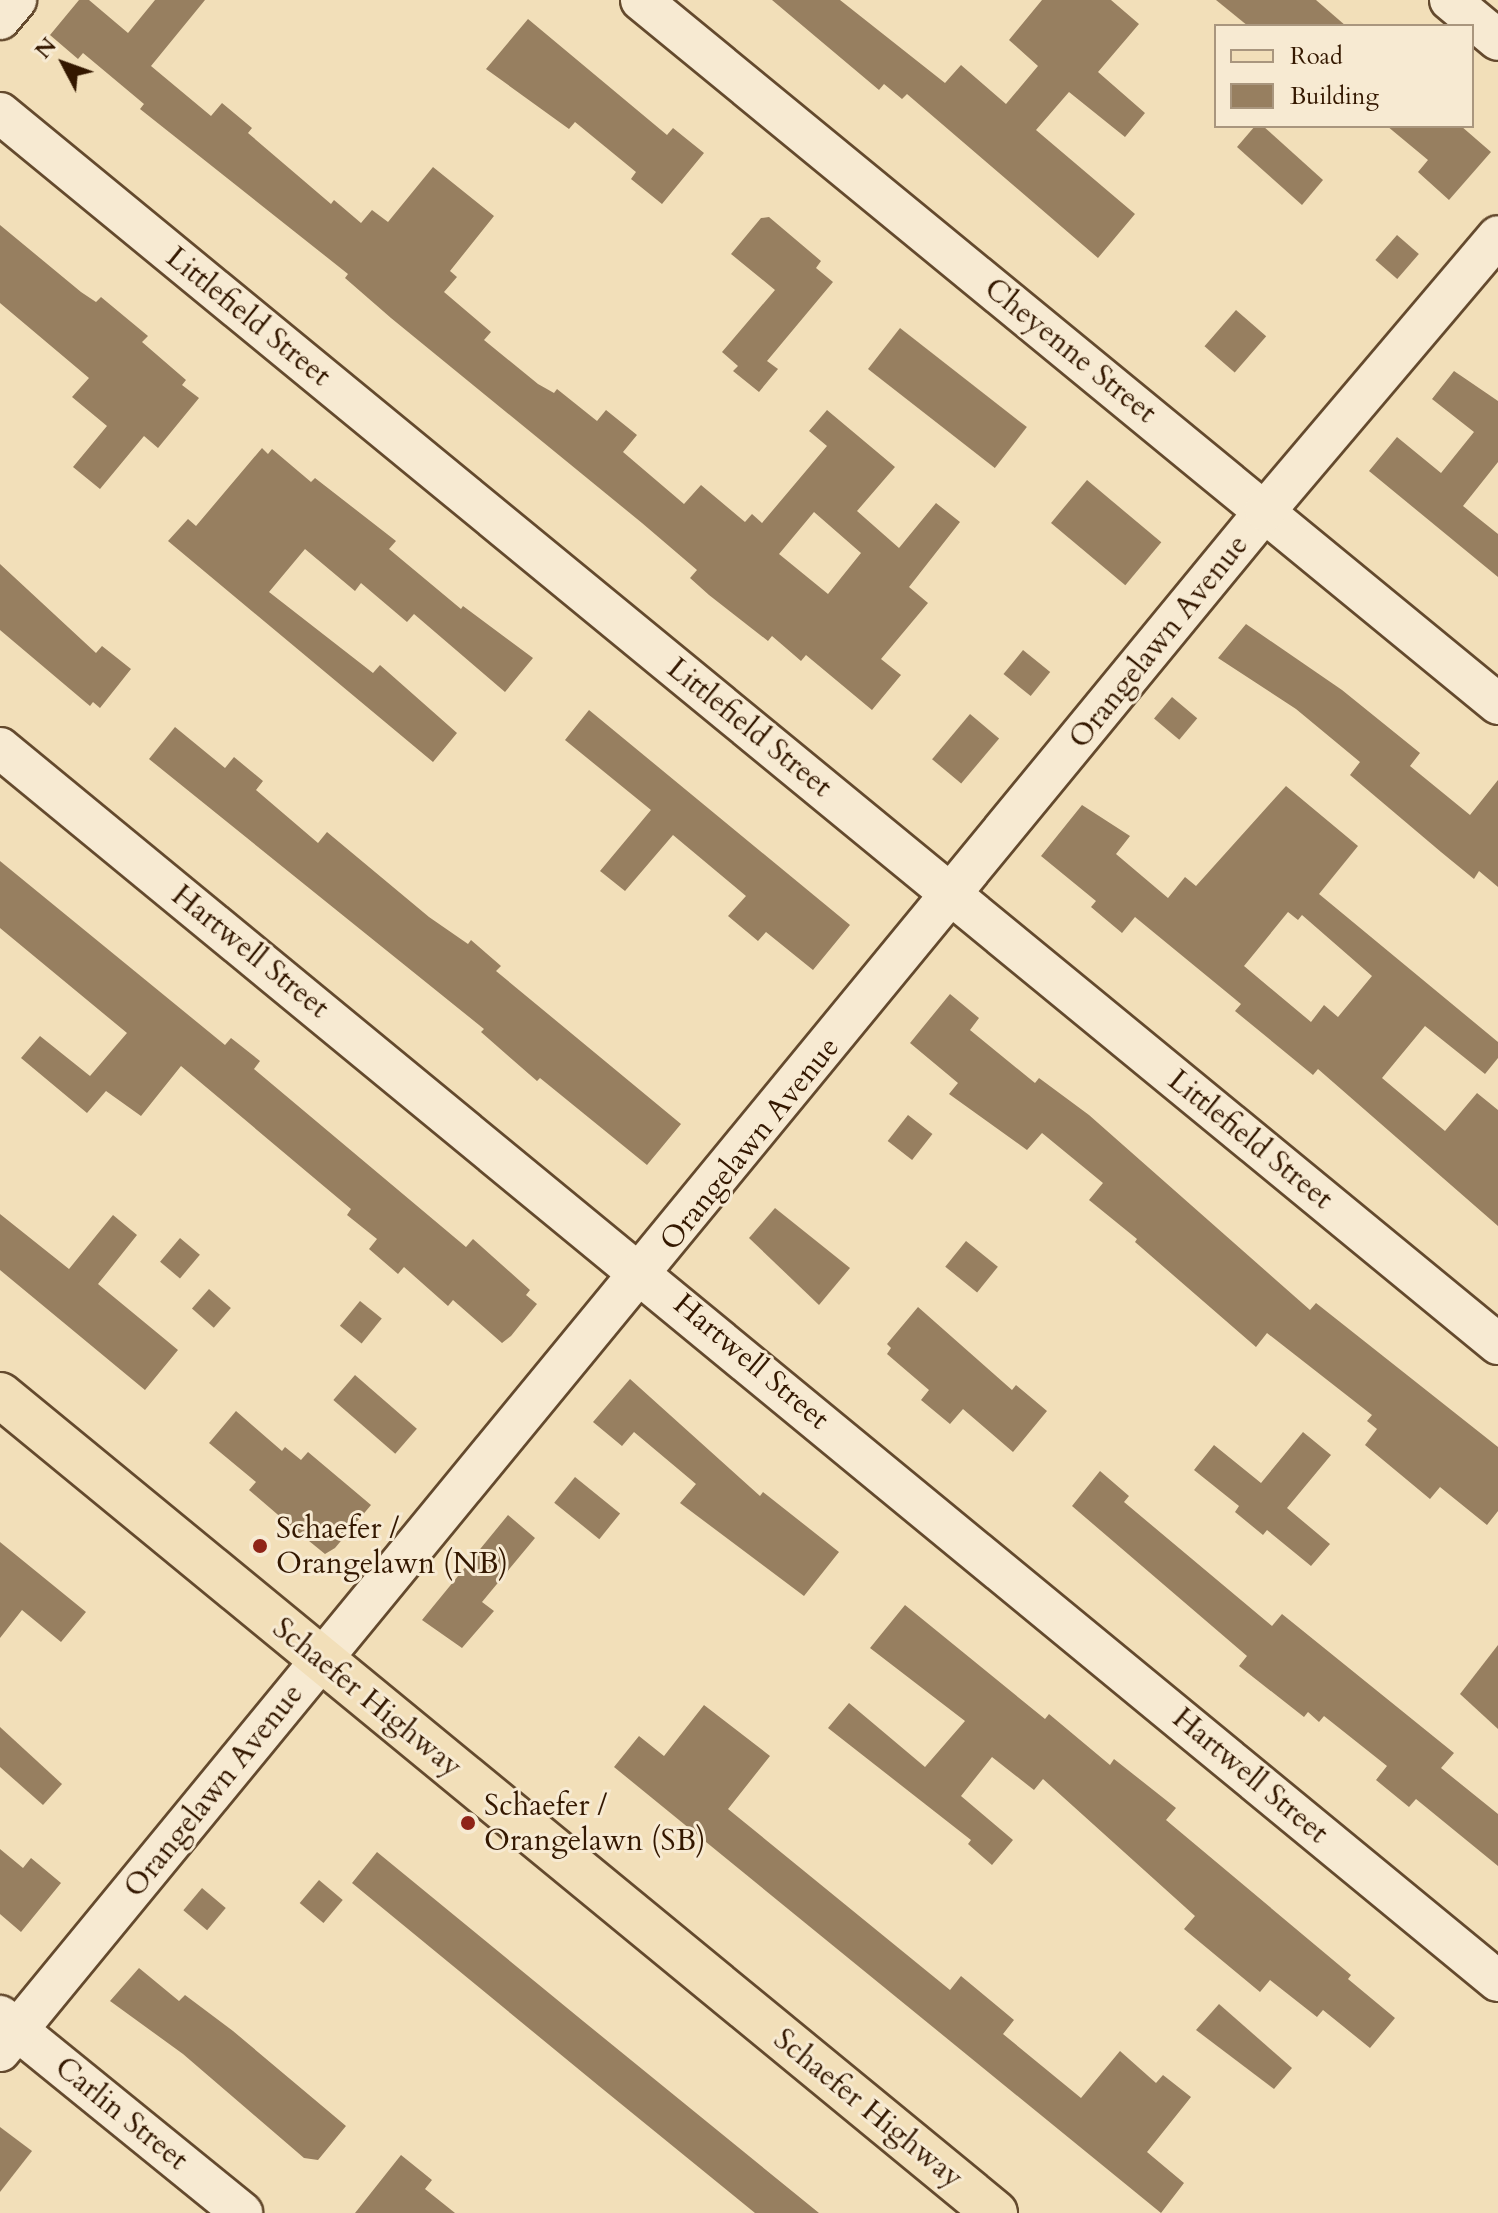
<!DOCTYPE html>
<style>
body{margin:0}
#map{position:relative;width:1498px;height:2213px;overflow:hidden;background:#f2dfb9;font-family:Cardo,serif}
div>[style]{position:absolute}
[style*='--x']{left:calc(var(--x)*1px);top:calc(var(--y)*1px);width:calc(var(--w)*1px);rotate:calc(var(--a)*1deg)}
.building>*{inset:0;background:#977f60;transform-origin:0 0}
.roads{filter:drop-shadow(2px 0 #644a2e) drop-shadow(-2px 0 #644a2e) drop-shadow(0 2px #644a2e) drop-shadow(0 -2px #644a2e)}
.minor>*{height:40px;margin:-20px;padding:0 20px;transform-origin:20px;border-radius:20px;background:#f7ead2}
.major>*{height:44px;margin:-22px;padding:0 22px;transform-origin:22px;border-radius:22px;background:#f2dfb9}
.dots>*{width:22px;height:22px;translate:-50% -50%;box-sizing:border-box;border:4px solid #f7ead2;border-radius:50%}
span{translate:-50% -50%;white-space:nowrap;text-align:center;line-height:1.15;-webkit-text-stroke:6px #f7ead2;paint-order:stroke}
.street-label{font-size:30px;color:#341800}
.poi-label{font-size:30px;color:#341800}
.left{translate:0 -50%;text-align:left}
.legend{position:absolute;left:1214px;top:24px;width:260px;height:104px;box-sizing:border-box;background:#f7ead2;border:2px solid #a9967e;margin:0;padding:10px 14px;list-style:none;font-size:24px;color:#341800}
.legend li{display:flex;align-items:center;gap:16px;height:40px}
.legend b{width:40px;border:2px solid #a9967e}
.north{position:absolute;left:24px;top:24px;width:80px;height:80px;-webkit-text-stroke:6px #f7ead2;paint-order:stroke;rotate:311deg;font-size:22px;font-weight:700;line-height:32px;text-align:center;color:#341800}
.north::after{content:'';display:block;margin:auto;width:28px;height:36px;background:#341800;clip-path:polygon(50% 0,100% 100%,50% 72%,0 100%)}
</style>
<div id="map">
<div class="building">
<div style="clip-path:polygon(evenodd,79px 0,89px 0,128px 33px,155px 0,205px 0,151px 66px,211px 116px,222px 103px,252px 128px,248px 133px,331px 204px,334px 200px,361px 223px,372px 210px,388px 222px,433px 167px,494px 216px,450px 271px,457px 277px,444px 292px,491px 332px,484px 340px,538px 384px,554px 393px,557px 389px,597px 421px,606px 410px,637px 435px,623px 452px,684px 504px,701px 485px,745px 522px,752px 514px,762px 523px,827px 446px,809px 431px,827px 410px,895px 467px,857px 511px,899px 548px,936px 503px,960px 522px,909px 587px,928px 603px,881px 659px,901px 675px,872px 710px,806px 655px,801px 661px,772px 636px,768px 641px,709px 595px,690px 578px,697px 570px,642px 523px,391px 318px,345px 278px,348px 274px,140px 109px,144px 104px,83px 53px,78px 59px,50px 35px,79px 0,814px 512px,861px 553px,828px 594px,779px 554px,814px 512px)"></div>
<div style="clip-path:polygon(772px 0,840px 0,945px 83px,961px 65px,1006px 104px,1038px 66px,1009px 40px,1042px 0,1111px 0,1139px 24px,1098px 72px,1145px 113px,1125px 137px,1069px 92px,1036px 130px,1135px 214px,1098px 258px,907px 94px,902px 99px,884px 84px,879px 90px)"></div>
<div style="clip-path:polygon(1216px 0,1316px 0,1346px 26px,1248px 26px)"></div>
<div style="clip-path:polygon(528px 19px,667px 135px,673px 128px,704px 153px,662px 204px,631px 179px,636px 172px,575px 122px,569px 129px,486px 69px)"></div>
<div style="clip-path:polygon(1255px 126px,1263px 126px,1323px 180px,1302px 205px,1237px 147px)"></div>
<div style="clip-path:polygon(1387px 126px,1461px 126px,1491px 152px,1449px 200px,1418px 172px,1428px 160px)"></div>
<div style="clip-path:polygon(769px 217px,821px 261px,816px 268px,833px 282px,767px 361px,778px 369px,759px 392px,733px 371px,738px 366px,722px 352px,775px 290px,731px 254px,761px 218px)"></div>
<div style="clip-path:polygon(0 225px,81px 292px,96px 302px,101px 297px,148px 336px,142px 342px,186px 380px,182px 385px,199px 398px,158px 448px,144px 436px,100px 489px,73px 467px,107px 426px,72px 397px,89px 378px,0 303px)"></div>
<div style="left:1397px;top:235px;width:29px;height:33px;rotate:41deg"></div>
<div style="left:1236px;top:310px;width:40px;height:48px;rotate:41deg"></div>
<div style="left:900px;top:328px;width:161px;height:52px;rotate:38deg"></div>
<div style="clip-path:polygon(1454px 371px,1498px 401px,1498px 462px,1463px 506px,1498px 534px,1498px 577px,1369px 471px,1397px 437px,1441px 473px,1474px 432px,1432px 399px)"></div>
<div style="clip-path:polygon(262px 448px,268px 454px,272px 449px,311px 482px,315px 478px,396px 541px,389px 549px,461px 609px,463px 606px,533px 658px,505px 692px,414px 614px,407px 622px,361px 583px,355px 591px,305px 549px,269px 592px,373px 673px,380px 665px,457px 733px,433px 762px,168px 541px,188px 519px,196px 526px)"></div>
<div style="left:1087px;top:480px;width:97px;height:56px;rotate:40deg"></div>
<div style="clip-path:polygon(0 564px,96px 653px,102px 646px,131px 669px,100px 708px,93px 702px,90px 706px,0 630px)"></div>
<div style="clip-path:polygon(1246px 624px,1342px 690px,1420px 753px,1410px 766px,1470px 815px,1498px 780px,1498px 887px,1479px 871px,1474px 879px,1441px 852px,1350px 775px,1360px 762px,1296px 709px,1218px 658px)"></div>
<div style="left:1023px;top:650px;width:35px;height:31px;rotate:39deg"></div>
<div style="left:1172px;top:697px;width:33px;height:28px;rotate:40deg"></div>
<div style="clip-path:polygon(589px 710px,850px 925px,813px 970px,766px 932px,758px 941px,728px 916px,746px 896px,673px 835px,625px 891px,600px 871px,651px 810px,565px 740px)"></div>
<div style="left:970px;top:714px;width:38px;height:59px;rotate:40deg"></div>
<div style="clip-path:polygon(175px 727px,225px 768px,234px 757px,263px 781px,256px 790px,318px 843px,327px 832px,429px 917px,468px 944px,471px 940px,501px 966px,496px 971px,681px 1124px,647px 1165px,540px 1078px,537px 1081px,481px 1032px,484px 1029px,149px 759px)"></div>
<div style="clip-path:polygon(evenodd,1286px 786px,1358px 846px,1319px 894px,1498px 1042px,1498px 1058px,1485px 1074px,1425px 1026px,1382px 1078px,1445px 1131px,1477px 1093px,1498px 1110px,1498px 1226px,1318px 1069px,1313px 1075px,1235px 1011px,1241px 1004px,1135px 917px,1122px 933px,1091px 907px,1096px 901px,1041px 856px,1082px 805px,1130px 836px,1116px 854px,1168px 898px,1185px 877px,1196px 886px,1286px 786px,1288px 912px,1298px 920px,1302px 915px,1372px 976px,1338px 1017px,1324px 1005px,1311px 1022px,1244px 966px,1288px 912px)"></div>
<div style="clip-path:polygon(0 861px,225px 1045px,231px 1038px,260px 1061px,254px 1069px,466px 1247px,473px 1239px,530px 1290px,526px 1295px,537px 1304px,511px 1336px,502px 1343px,453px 1300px,448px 1306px,404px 1267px,398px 1274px,369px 1249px,377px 1239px,347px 1215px,351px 1209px,181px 1066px,141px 1116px,106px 1091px,87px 1113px,21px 1058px,40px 1036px,90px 1076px,127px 1033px,0 928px)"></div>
<div style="clip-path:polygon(950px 994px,979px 1018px,970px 1030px,1035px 1083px,1039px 1078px,1089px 1115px,1310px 1310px,1316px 1303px,1498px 1447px,1498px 1511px,1487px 1525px,1440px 1487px,1430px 1499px,1365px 1445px,1377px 1429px,1367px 1421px,1372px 1415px,1267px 1333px,1256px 1347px,1135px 1242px,1137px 1239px,1089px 1200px,1103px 1183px,1042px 1133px,1027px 1150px,949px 1094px,958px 1083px,910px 1043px)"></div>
<div style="left:908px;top:1115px;width:31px;height:33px;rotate:38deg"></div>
<div style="clip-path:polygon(775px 1208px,850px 1268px,819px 1305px,749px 1238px)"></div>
<div style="clip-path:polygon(0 1214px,69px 1269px,113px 1215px,137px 1235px,98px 1284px,178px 1350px,145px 1390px,0 1270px)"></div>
<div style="left:180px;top:1238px;width:26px;height:31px;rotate:40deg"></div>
<div style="left:966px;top:1241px;width:41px;height:33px;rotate:39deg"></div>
<div style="left:209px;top:1289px;width:29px;height:26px;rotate:41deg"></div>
<div style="left:360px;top:1301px;width:28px;height:32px;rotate:39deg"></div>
<div style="clip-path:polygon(918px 1307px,1012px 1390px,1016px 1385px,1047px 1411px,1013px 1452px,963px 1409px,950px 1424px,921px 1400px,929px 1390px,887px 1354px,891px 1348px,887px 1344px)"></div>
<div style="left:355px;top:1375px;width:82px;height:33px;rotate:41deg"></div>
<div style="clip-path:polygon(630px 1379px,760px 1496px,763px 1492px,839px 1552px,804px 1596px,680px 1503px,696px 1484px,634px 1432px,622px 1446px,593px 1422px)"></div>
<div style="clip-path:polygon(236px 1411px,282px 1451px,285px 1447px,301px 1460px,308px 1452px,371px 1505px,335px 1548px,325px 1554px,298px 1532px,249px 1490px,256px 1482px,209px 1443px)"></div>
<div style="clip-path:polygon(1303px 1432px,1331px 1455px,1287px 1508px,1330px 1544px,1311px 1566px,1267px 1530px,1263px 1535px,1235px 1512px,1239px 1506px,1194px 1470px,1214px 1445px,1261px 1483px)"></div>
<div style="clip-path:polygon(1100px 1471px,1129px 1496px,1124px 1502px,1272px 1626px,1282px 1614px,1454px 1753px,1441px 1768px,1498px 1814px,1498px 1866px,1416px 1799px,1409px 1807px,1376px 1780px,1387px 1766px,1324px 1716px,1319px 1722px,1308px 1712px,1304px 1717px,1239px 1666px,1247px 1656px,1072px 1506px)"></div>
<div style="left:575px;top:1477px;width:58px;height:33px;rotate:39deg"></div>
<div style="clip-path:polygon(508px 1515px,535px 1538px,482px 1602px,494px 1611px,462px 1648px,422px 1620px)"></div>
<div style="clip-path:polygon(0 1542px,86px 1612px,61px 1642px,22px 1610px,0 1638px)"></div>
<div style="clip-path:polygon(905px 1605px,1045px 1719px,1049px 1714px,1110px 1765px,1114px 1759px,1176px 1808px,1166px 1820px,1351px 1975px,1348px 1979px,1395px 2018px,1370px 2048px,1323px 2010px,1317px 2017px,1270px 1980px,1260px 1992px,1184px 1929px,1195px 1916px,1043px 1779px,1034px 1790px,992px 1757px,961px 1796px,1013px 1840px,992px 1865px,968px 1844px,971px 1840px,828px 1728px,849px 1703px,925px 1767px,965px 1721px,870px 1648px)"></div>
<div style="clip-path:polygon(1498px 1645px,1498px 1729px,1460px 1694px)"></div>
<div style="clip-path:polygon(704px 1705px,770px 1756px,728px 1809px,950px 1990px,961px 1976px,1014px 2020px,1003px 2034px,1081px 2098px,1120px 2051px,1156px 2083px,1163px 2075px,1191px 2097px,1147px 2152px,1184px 2183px,1161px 2213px,614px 1767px,639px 1736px,664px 1756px)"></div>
<div style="clip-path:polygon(0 1727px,62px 1784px,43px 1805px,0 1767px)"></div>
<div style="clip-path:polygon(0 1849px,23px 1868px,31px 1858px,61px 1883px,21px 1932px,0 1914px)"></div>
<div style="clip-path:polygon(377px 1852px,583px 2021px,819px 2213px,755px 2213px,599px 2086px,352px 1883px)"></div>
<div style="left:319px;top:1880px;width:31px;height:30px;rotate:40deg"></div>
<div style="left:202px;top:1888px;width:31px;height:29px;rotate:40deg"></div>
<div style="clip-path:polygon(139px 1968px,179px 2001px,185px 1995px,233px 2031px,346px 2126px,318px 2160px,304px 2158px,183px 2054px,110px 2001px)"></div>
<div style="clip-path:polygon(1219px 2004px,1292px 2068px,1274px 2089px,1196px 2030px)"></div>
<div style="clip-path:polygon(0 2127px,32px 2151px,0 2192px)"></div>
<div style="clip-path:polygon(401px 2155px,432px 2180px,425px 2189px,455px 2213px,355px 2213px)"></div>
</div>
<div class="roads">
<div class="minor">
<div style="--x:641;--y:0;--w:1109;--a:39.4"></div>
<div style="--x:1450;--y:0;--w:62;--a:39.8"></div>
<div style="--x:0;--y:19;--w:25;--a:-50"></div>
<div style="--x:0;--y:113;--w:1939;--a:39.41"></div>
<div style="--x:0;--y:748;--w:1940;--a:39.46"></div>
<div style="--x:0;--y:2016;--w:312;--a:39.1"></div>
<div style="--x:0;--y:2051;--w:1993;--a:-50.6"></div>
<div style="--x:1265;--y:511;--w:360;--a:-49.7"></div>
</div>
<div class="major">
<div style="--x:0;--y:1395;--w:1288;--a:39.42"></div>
</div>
</div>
<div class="dots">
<div style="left:260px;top:1546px;background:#8f2418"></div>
<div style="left:468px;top:1823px;background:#8f2418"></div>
</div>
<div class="street-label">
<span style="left:248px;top:317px;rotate:39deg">Littlefield Street</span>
<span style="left:1070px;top:351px;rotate:39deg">Cheyenne Street</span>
<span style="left:1159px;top:642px;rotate:-51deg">Orangelawn Avenue</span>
<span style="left:749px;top:728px;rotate:39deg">Littlefield Street</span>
<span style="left:250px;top:952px;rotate:39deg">Hartwell Street</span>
<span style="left:1250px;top:1140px;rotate:39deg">Littlefield Street</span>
<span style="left:750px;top:1144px;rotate:-51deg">Orangelawn Avenue</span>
<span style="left:751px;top:1362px;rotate:40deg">Hartwell Street</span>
<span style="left:367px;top:1698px;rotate:39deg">Schaefer Highway</span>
<span style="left:1250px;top:1776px;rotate:40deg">Hartwell Street</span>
<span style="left:214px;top:1791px;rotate:-51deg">Orangelawn Avenue</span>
<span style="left:868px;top:2109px;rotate:39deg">Schaefer Highway</span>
<span style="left:121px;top:2114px;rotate:39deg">Carlin Street</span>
</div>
<div class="poi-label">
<span class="left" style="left:276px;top:1546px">Schaefer /<br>Orangelawn (NB)</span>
<span class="left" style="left:484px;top:1823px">Schaefer /<br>Orangelawn (SB)</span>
</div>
<ul class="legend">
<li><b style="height:10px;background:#f2dfb9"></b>Road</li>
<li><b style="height:22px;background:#977f60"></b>Building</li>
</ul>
<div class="north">N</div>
</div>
